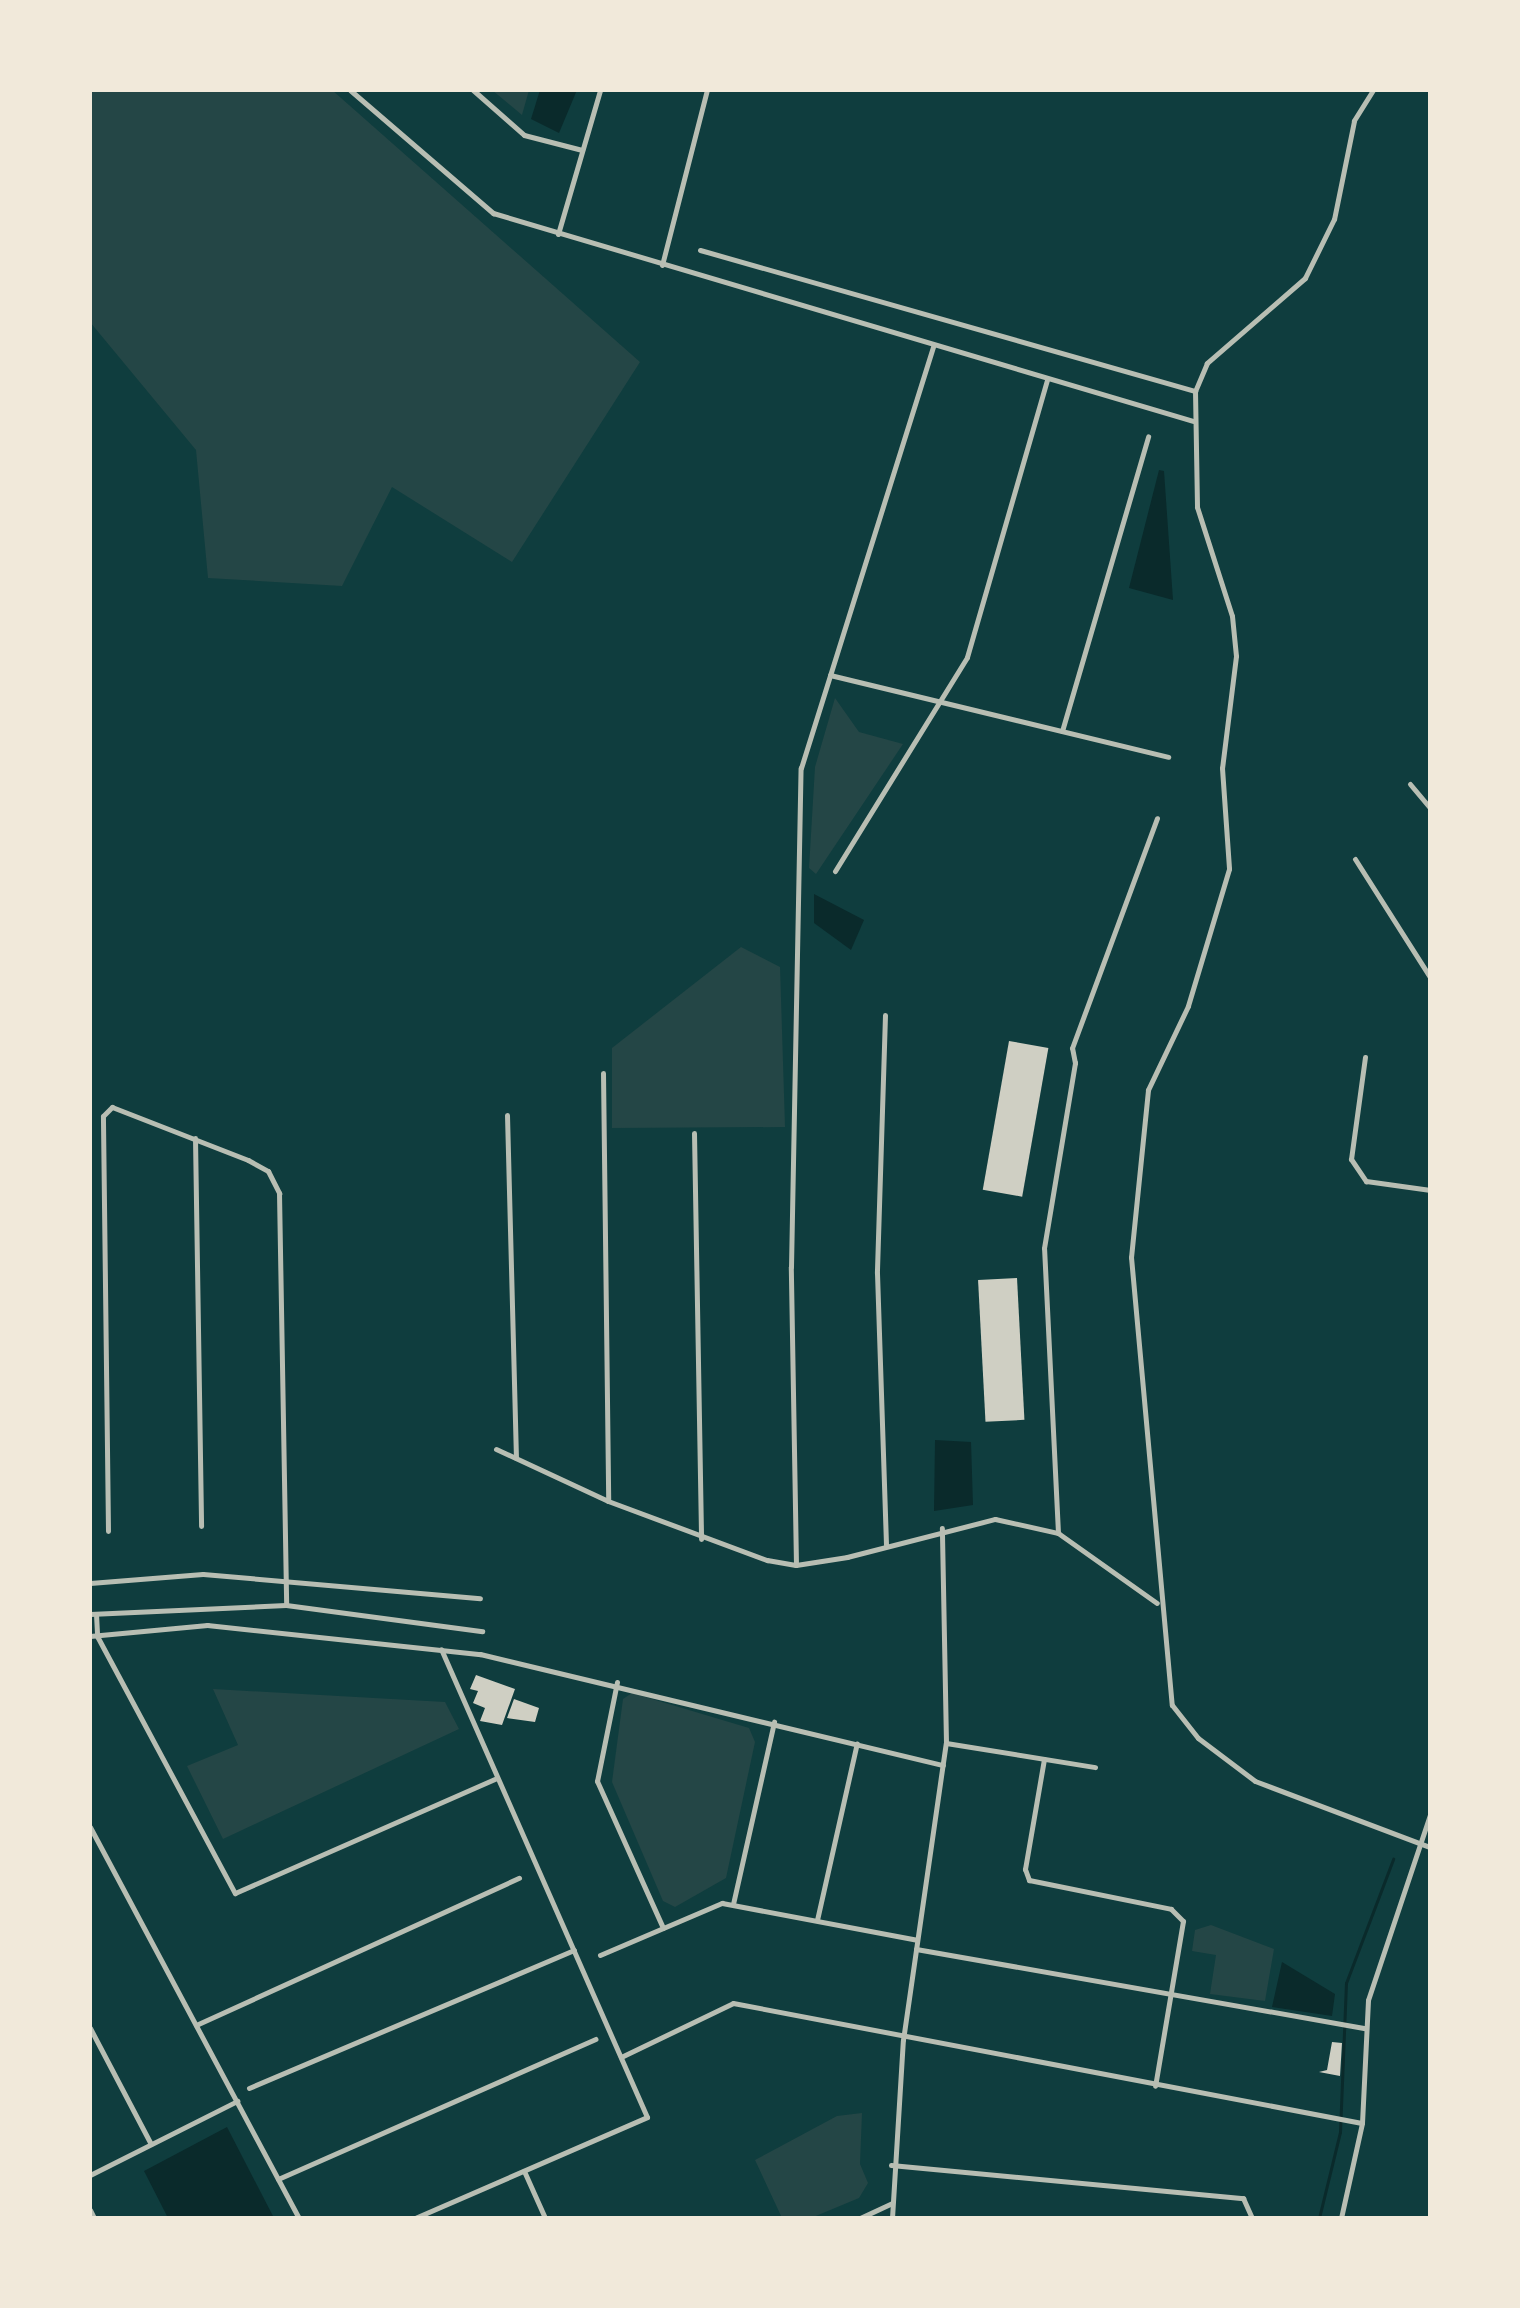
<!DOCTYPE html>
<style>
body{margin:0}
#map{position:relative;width:1520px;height:2308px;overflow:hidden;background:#0f3d3e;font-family:"PT Sans",sans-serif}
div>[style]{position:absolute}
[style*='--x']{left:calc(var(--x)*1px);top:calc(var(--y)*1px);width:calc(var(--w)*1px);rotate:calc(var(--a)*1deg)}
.green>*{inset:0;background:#244646}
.water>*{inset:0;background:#0a2a2b}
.stream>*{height:3px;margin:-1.5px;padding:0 1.5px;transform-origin:1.5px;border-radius:1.5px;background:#0a2a2b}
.building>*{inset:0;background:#cfcfc3;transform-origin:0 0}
.minor>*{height:5px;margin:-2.5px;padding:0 2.5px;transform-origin:2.5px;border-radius:2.5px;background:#b8beb3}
span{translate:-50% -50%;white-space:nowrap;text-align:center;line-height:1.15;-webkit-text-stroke:8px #f1e9da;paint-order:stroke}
.frame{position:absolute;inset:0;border:92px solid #f1e9da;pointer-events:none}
</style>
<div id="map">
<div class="green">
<div style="clip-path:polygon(90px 90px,332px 90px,640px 362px,512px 562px,392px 487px,342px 586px,208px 578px,196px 450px,90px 322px)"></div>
<div style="clip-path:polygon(492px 90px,529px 90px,522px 115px)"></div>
<div style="clip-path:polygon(835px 698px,859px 732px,903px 744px,816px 874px,809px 868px,815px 767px)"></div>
<div style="clip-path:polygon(741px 947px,780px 967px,785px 1127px,612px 1128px,612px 1048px)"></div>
<div style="clip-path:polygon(213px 1689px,445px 1702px,459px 1729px,223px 1839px,187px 1766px,238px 1745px)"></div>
<div style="clip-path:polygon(632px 1693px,749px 1728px,755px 1742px,726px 1878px,675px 1907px,663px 1901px,612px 1782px,623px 1699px)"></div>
<div style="clip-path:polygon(1211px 1925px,1274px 1949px,1265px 2001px,1210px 1994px,1216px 1955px,1192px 1951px,1195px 1930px)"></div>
<div style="clip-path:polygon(862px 2113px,860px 2164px,868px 2183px,859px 2198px,811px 2218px,782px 2218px,755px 2160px,837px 2116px)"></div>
</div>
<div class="water">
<div style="clip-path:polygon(540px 90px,577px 90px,559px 133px,531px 119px)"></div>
<div style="clip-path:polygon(1159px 470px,1164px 471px,1173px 600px,1129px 588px)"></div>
<div style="clip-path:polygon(814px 894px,864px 920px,851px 950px,814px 923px)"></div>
<div style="clip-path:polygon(935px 1440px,971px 1442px,973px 1505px,934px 1511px)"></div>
<div style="clip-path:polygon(1282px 1962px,1335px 1994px,1332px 2016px,1272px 2007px)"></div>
<div style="clip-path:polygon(227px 2127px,274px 2218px,168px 2218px,144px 2171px)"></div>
</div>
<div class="stream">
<div style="--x:1319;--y:2218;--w:89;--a:-76.3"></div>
<div style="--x:1340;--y:2132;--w:149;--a:-87.7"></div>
<div style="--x:1346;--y:1983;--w:133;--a:-69.2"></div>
</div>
<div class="building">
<div style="left:1009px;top:1041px;width:40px;height:151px;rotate:10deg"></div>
<div style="left:1017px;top:1278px;width:142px;height:39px;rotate:87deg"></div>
<div style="clip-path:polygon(476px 1675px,515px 1689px,502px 1725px,480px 1721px,485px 1708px,473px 1703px,478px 1691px,470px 1689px)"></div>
<div style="clip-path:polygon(514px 1699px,539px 1708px,535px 1722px,507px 1718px)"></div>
<div style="clip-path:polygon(1332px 2042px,1342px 2043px,1340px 2076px,1319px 2072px,1327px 2070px)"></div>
</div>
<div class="minor">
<div style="--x:350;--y:90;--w:189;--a:40.7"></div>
<div style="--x:493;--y:213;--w:730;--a:16.55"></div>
<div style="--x:473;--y:90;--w:68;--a:41.4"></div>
<div style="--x:524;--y:135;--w:60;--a:14.5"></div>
<div style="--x:1373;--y:90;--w:36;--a:122"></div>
<div style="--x:1354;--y:121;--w:100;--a:101.5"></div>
<div style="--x:1334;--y:219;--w:66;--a:116.2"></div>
<div style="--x:1305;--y:278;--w:130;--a:139.1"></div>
<div style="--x:1207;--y:363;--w:30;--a:113"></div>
<div style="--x:1195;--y:391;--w:116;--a:89"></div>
<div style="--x:1197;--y:507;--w:114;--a:72.2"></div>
<div style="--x:1232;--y:616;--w:40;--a:84.3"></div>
<div style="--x:1236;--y:656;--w:113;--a:97.1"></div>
<div style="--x:1222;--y:768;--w:101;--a:86"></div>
<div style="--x:1229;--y:869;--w:143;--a:106.7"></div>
<div style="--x:1188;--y:1006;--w:93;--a:115.5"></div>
<div style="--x:1148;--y:1090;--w:168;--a:95.8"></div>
<div style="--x:1131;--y:1257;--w:450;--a:84.8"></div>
<div style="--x:1172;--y:1705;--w:42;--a:51.8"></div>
<div style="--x:1198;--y:1738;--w:71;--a:37"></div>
<div style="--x:1255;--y:1781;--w:187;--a:20.7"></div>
<div style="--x:558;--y:234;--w:150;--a:-73.7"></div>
<div style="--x:700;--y:250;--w:515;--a:15.9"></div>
<div style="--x:662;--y:265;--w:181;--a:-75.6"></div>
<div style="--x:830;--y:675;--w:348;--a:13.6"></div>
<div style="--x:1062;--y:731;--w:307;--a:-73.7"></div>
<div style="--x:1430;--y:751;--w:5;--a:90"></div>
<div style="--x:1410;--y:784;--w:31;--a:50"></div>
<div style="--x:1355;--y:859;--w:140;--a:57.6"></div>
<div style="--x:835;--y:871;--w:251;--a:-58.3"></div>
<div style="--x:967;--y:657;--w:289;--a:-73.9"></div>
<div style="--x:885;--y:1015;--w:258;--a:91.8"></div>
<div style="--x:877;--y:1273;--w:272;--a:88.1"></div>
<div style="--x:1365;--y:1057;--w:103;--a:97.8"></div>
<div style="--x:1351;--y:1159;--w:27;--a:56"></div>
<div style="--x:1366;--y:1181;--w:65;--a:8"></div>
<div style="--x:603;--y:1073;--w:428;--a:89.3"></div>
<div style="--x:507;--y:1115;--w:343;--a:88.5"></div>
<div style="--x:694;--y:1133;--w:406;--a:89"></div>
<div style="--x:195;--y:1138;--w:388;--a:89.1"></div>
<div style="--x:496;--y:1449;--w:123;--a:24.9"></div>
<div style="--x:608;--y:1501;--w:170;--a:20.4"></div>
<div style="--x:767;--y:1560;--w:29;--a:10"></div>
<div style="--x:796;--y:1565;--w:52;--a:-8.9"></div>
<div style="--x:847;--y:1557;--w:153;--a:-14.4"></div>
<div style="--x:995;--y:1519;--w:65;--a:12.5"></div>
<div style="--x:1058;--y:1533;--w:121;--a:35.3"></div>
<div style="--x:108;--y:1531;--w:415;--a:-90.7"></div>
<div style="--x:103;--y:1116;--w:13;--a:-45"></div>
<div style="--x:112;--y:1107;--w:146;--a:21.3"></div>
<div style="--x:248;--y:1160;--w:23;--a:29"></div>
<div style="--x:268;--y:1171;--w:25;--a:63"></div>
<div style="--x:279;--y:1193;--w:412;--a:89"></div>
<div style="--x:1058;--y:1533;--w:285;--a:-92.8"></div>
<div style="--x:1044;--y:1248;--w:188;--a:-80.5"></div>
<div style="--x:1075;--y:1063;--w:15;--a:-101"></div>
<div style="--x:1072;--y:1048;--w:245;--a:-69.7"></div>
<div style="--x:796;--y:1565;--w:298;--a:-91"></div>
<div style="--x:791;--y:1267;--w:499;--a:-88.9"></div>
<div style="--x:801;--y:768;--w:442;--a:-72.6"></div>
<div style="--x:90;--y:1583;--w:113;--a:-4.6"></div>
<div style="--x:203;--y:1574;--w:278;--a:5"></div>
<div style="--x:90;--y:1614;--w:196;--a:-2.6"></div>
<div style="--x:286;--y:1605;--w:198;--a:7.6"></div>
<div style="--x:96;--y:1614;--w:22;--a:87"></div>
<div style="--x:97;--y:1636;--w:292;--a:61.8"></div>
<div style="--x:235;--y:1893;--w:286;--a:-23.7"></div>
<div style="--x:90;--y:1636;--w:118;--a:-5.4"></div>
<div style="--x:207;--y:1625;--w:275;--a:6.1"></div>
<div style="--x:480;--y:1654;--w:476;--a:13.5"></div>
<div style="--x:617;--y:1682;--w:101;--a:101.4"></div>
<div style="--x:597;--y:1781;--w:161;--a:65.8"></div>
<div style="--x:946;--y:1743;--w:151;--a:9.2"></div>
<div style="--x:1044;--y:1759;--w:112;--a:99.8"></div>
<div style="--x:1025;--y:1869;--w:12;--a:70"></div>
<div style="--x:1029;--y:1880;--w:145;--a:11.5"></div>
<div style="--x:1171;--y:1909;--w:17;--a:45"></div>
<div style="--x:1183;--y:1921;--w:167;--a:99.6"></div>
<div style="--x:90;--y:1827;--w:443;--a:61.9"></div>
<div style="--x:733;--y:1904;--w:187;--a:-77.3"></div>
<div style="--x:817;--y:1920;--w:181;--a:-77.3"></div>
<div style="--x:916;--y:1949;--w:456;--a:10"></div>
<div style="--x:600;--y:1955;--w:133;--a:-23.1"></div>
<div style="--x:722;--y:1903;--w:198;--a:10.7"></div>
<div style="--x:196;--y:2025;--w:355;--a:-24.5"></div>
<div style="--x:90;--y:2028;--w:131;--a:62.3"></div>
<div style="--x:621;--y:2057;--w:124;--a:-25.7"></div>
<div style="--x:733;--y:2003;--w:640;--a:10.8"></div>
<div style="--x:249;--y:2088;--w:353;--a:-23"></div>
<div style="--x:891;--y:2165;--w:354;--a:5.4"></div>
<div style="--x:1243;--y:2198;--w:22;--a:66"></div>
<div style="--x:524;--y:2171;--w:51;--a:65.9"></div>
<div style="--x:90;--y:2175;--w:165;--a:-26.7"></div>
<div style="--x:278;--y:2179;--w:347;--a:-23.8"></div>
<div style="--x:90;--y:2210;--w:9;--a:63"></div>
<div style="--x:415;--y:2218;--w:253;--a:-23.5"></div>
<div style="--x:647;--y:2117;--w:511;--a:-113.76"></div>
<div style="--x:860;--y:2218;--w:35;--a:-25"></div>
<div style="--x:892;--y:2218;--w:178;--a:-86.5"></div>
<div style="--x:903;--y:2040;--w:300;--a:-81.8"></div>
<div style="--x:946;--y:1743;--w:215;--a:-91.1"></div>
<div style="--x:1341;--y:2218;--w:97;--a:-77.5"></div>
<div style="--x:1362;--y:2123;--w:123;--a:-87.2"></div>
<div style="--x:1368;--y:2000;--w:195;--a:-71.5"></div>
</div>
<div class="frame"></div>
</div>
